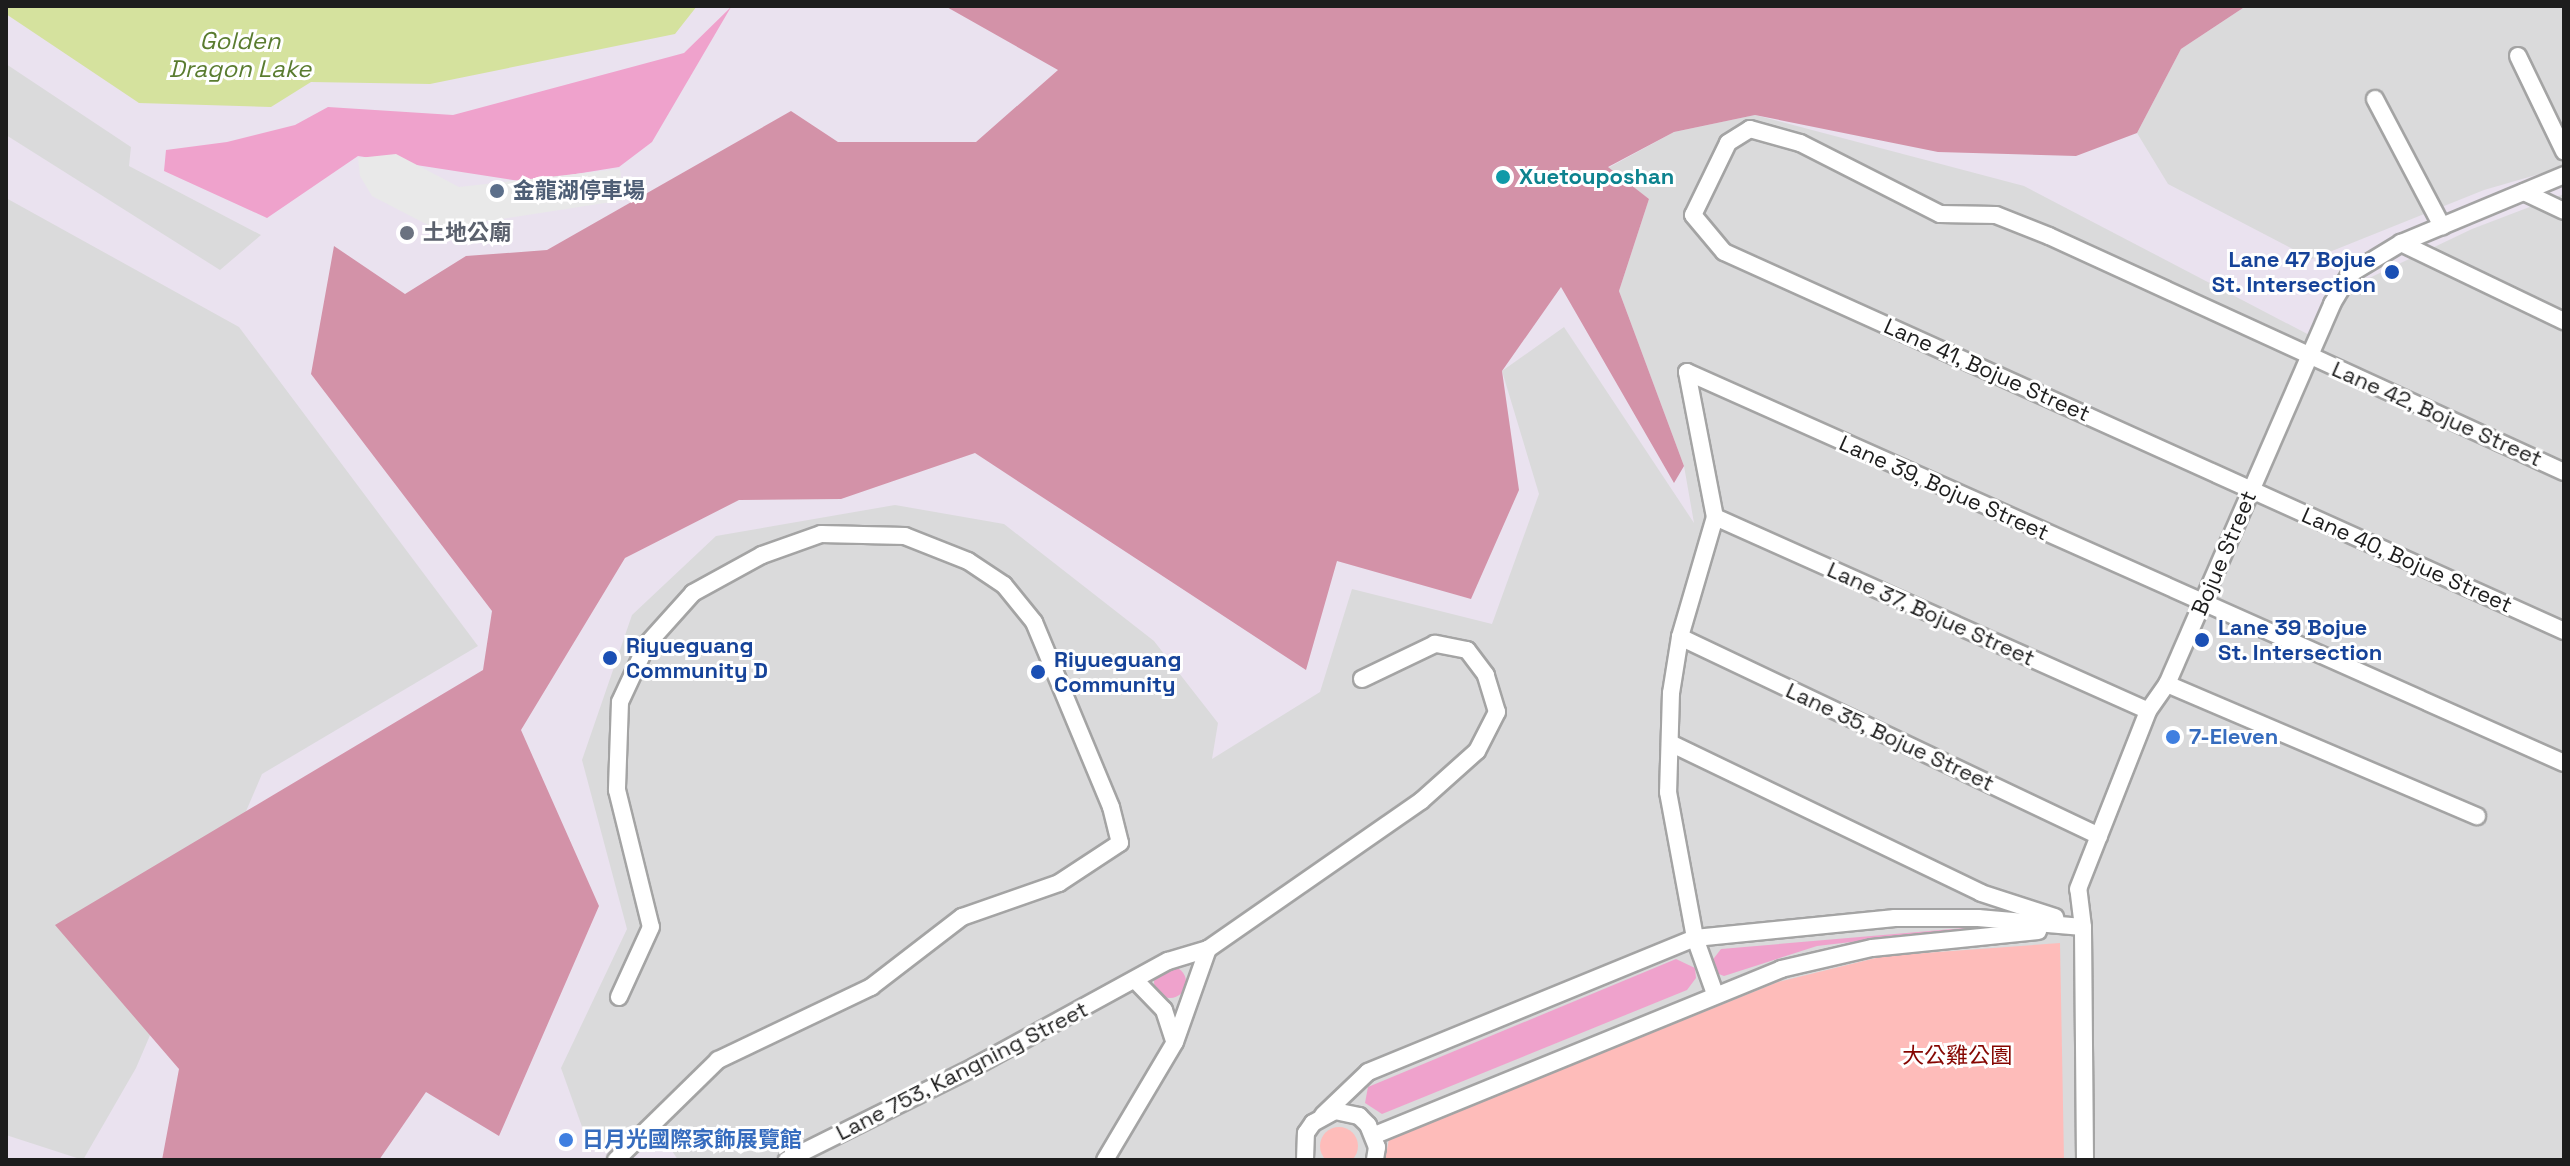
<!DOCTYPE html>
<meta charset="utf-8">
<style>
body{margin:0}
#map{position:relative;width:2570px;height:1166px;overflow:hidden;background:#eae2ef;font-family:"Space Grotesk","Noto Sans TC",sans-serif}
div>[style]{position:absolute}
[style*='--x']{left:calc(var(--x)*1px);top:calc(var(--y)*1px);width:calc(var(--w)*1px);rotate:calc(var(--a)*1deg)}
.residential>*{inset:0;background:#dadadb}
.grass>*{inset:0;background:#efa2cc}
.round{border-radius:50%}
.forest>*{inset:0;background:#d392a8}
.park>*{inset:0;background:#febcba}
.parking>*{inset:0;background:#e9e9e9}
.water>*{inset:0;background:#d5e29e}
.roads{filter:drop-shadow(2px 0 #a4a4a4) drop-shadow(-2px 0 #a4a4a4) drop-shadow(0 2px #a4a4a4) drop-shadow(0 -2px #a4a4a4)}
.minor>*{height:16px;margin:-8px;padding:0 8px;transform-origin:8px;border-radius:8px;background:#fff}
.dots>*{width:22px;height:22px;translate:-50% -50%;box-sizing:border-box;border:4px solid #fff;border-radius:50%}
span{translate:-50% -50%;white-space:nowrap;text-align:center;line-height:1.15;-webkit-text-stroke:6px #fff;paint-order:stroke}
.culture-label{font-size:22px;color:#0d838f;font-weight:700}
.left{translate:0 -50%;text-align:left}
.service-label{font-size:22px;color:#4e5e75;font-weight:700}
.worship-label{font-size:22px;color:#5b616d;font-weight:700}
.transit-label{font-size:22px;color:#164399;font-weight:700}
.right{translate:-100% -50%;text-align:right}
.street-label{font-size:22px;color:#1d1d1d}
.shop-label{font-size:22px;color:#366cbe;font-weight:700}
.park-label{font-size:22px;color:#850601}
.water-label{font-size:24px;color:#5a7c30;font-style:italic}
.frame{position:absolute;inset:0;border:8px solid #1d1d1d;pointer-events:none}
</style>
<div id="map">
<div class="residential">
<div style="clip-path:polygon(2246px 6px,2564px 6px,2564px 167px,2484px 190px,2312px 259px,2168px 184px,2137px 133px,2181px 49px)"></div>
<div style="clip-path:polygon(6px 64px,131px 147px,129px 166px,261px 235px,220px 270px,6px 135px)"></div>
<div style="clip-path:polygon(1755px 115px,2024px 186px,2315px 338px,2340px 292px,2472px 229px,2564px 194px,2564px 1160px,678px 1160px,663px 1137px,590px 1149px,561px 1068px,627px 929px,582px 760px,632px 615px,716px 536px,895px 505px,1004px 524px,1154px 641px,1218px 723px,1212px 759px,1320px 692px,1352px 589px,1492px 624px,1539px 494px,1502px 371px,1564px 327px,1694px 523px,1684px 466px,1619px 291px,1649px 199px,1608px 168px,1674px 132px)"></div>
<div style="clip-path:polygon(6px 198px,239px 327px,478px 646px,262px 774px,136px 1068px,83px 1160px,6px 1135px)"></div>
</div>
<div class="grass">
<div style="clip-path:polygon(731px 7px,652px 142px,619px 167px,526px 182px,358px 156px,267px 218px,164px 171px,166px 150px,227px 142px,295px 125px,328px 107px,453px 115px,684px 53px)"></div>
<div style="clip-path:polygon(1988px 926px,1817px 946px,1724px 976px,1716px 973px,1711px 962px,1721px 949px)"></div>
<div style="clip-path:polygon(1676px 959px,1695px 968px,1696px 978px,1687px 990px,1382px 1114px,1365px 1103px,1368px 1087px)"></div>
<div class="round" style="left:1154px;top:966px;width:32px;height:32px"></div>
</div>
<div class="forest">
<div style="clip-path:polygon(945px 6px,2246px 6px,2181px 49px,2137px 133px,2076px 156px,1938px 152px,1755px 115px,1674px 132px,1608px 167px,1649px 199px,1619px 291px,1684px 466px,1674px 483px,1561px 287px,1502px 371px,1519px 490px,1471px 599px,1337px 561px,1306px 670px,975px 453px,841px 499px,739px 500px,625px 558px,521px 730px,599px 906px,499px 1136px,426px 1092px,379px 1160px,162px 1160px,179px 1069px,55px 925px,483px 670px,492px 611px,311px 374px,334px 246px,405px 294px,466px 256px,547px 250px,791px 111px,838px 142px,976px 142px,1058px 70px)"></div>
</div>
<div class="park">
<div style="clip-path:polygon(2060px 943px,2064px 1160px,1385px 1160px,1389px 1139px,1778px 982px,1884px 956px)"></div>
<div class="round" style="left:1320px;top:1127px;width:38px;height:38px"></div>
</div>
<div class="parking">
<div style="clip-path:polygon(396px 154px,459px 187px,620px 169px,624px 200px,456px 226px,449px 236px,372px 196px,360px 176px,358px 158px)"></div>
</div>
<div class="water">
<div style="clip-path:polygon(6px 6px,697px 6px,675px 34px,430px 84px,311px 82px,271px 107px,139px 103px,6px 14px)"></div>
</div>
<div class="roads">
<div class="minor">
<div style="--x:2518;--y:56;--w:106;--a:64.2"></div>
<div style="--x:2375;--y:99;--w:144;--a:62.2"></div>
<div style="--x:2524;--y:192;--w:44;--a:25.4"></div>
<div style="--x:2401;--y:243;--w:181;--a:25.6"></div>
<div style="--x:1687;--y:372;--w:960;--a:24.03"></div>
<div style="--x:1687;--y:372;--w:148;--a:79.1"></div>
<div style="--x:1715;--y:517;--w:125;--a:106.3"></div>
<div style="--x:1680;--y:637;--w:57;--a:99.1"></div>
<div style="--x:1671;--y:693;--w:99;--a:91.7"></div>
<div style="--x:1668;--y:792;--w:148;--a:79.5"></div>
<div style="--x:1695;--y:938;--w:59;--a:70.3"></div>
<div style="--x:2564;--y:472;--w:566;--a:-155.38"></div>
<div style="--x:2049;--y:236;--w:57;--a:-158.4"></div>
<div style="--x:1996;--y:215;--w:56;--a:-179"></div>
<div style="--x:1940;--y:214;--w:157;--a:-153.1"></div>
<div style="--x:1800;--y:143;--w:52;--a:-164.4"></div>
<div style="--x:1750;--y:129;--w:26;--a:148"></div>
<div style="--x:1728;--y:143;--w:80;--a:115.9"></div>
<div style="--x:1693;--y:215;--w:48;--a:50"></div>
<div style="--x:1724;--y:252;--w:922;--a:24.28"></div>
<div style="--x:1715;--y:517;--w:474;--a:24.1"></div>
<div style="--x:1680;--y:637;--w:464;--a:25.4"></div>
<div style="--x:2167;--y:684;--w:337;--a:23.1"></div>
<div style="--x:1670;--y:743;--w:345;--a:25.7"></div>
<div style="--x:1981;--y:893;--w:78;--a:18"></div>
<div style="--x:1136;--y:981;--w:40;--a:46"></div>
<div style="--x:1164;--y:1010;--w:33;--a:72"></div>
<div style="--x:1323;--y:1115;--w:62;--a:-43.7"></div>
<div style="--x:1368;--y:1072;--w:353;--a:-22.3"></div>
<div style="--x:1695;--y:938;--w:201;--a:-5.7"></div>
<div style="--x:1895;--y:918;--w:83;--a:0"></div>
<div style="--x:1978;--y:918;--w:105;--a:4.9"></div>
<div style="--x:1375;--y:1135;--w:439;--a:-22.2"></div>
<div style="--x:1781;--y:969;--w:93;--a:-13"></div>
<div style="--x:1872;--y:948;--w:167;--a:-5.8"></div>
<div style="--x:616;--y:1160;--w:143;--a:-44.4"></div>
<div style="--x:718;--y:1060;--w:170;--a:-25.5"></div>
<div style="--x:871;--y:987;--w:115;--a:-37.6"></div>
<div style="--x:962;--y:917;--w:103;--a:-19.3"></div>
<div style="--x:1059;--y:883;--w:73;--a:-33.3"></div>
<div style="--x:1120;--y:843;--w:37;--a:-104"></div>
<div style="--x:1111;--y:807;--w:200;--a:-112.6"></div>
<div style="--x:1034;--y:622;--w:48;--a:-129"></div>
<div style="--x:1004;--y:585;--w:43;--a:-146.3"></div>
<div style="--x:968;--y:561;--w:68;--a:-158.4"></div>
<div style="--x:905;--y:536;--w:84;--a:-178.6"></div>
<div style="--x:821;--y:534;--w:63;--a:160.4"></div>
<div style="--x:762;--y:555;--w:79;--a:151.2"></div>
<div style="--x:693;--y:593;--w:69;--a:132"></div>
<div style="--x:647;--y:644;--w:64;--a:115"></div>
<div style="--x:620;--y:702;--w:88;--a:92"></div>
<div style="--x:617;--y:790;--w:141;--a:76.1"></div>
<div style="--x:651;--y:927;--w:77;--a:114.6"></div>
<div style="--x:787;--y:1160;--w:209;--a:-26.4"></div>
<div style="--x:974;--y:1067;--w:221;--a:-28.7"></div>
<div style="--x:1168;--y:961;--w:42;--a:-16.7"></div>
<div style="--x:1208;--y:949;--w:259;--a:-34.8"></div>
<div style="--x:1421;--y:801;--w:75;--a:-41.8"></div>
<div style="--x:1477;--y:751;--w:44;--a:-62.9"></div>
<div style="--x:1497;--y:712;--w:39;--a:-107"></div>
<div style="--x:1486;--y:675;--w:31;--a:-127"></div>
<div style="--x:1467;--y:650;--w:33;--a:-169"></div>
<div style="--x:1435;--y:644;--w:81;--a:154.4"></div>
<div style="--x:1105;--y:1160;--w:137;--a:-59.3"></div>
<div style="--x:1175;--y:1042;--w:99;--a:-70.5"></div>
<div style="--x:1305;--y:1160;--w:27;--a:-88"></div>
<div style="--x:1306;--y:1133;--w:12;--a:-55"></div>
<div style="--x:1313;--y:1123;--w:25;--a:-29"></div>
<div style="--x:1335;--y:1111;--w:25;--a:12"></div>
<div style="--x:1359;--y:1116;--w:13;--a:45"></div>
<div style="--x:1368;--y:1125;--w:24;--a:68"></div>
<div style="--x:1377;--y:1147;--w:13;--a:99"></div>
<div style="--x:2085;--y:1160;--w:233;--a:-90.5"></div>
<div style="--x:2083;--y:927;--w:38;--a:-97"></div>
<div style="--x:2078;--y:889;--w:191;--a:-68.5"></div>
<div style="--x:2148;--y:711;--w:33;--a:-55"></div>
<div style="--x:2167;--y:684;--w:414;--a:-66.5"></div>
<div style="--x:2332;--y:304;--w:35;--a:-59"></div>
<div style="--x:2350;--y:274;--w:60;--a:-31.3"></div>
<div style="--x:2401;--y:243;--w:177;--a:-22.6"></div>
</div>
</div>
<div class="dots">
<div style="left:1503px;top:177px;background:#0f9aa8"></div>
<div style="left:497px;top:191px;background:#5c6f8a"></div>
<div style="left:407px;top:233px;background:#6b7280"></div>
<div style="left:2392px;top:272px;background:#1a4fb4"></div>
<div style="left:2202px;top:640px;background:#1a4fb4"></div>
<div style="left:610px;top:658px;background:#1a4fb4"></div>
<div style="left:1038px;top:672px;background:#1a4fb4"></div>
<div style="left:2173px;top:737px;background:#3f7fe0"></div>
<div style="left:566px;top:1140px;background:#3f7fe0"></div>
</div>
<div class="culture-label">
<span class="left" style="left:1519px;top:177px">Xuetouposhan</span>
</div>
<div class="service-label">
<span class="left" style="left:513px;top:191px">金龍湖停車場</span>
</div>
<div class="worship-label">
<span class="left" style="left:423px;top:233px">土地公廟</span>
</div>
<div class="transit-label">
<span class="right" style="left:2376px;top:272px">Lane 47 Bojue<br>St. Intersection</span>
<span class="left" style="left:2218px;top:640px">Lane 39 Bojue<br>St. Intersection</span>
<span class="left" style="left:626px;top:658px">Riyueguang<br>Community D</span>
<span class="left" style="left:1054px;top:672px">Riyueguang<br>Community</span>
</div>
<div class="street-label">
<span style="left:1987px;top:370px;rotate:24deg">Lane 41, Bojue Street</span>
<span style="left:2437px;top:414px;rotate:24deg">Lane 42, Bojue Street</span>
<span style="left:1944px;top:488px;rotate:24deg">Lane 39, Bojue Street</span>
<span style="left:2224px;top:553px;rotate:-67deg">Bojue Street</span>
<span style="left:2407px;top:560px;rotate:24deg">Lane 40, Bojue Street</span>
<span style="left:1931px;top:614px;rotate:24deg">Lane 37, Bojue Street</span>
<span style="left:1890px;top:737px;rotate:25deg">Lane 35, Bojue Street</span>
<span style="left:962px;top:1071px;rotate:-27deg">Lane 753, Kangning Street</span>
</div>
<div class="shop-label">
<span class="left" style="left:2189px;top:737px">7-Eleven</span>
<span class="left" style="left:582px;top:1140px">日月光國際家飾展覽館</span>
</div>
<div class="park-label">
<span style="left:1957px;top:1056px">大公雞公園</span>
</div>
<div class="water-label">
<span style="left:240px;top:55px">Golden<br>Dragon Lake</span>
</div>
<div class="frame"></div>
</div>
